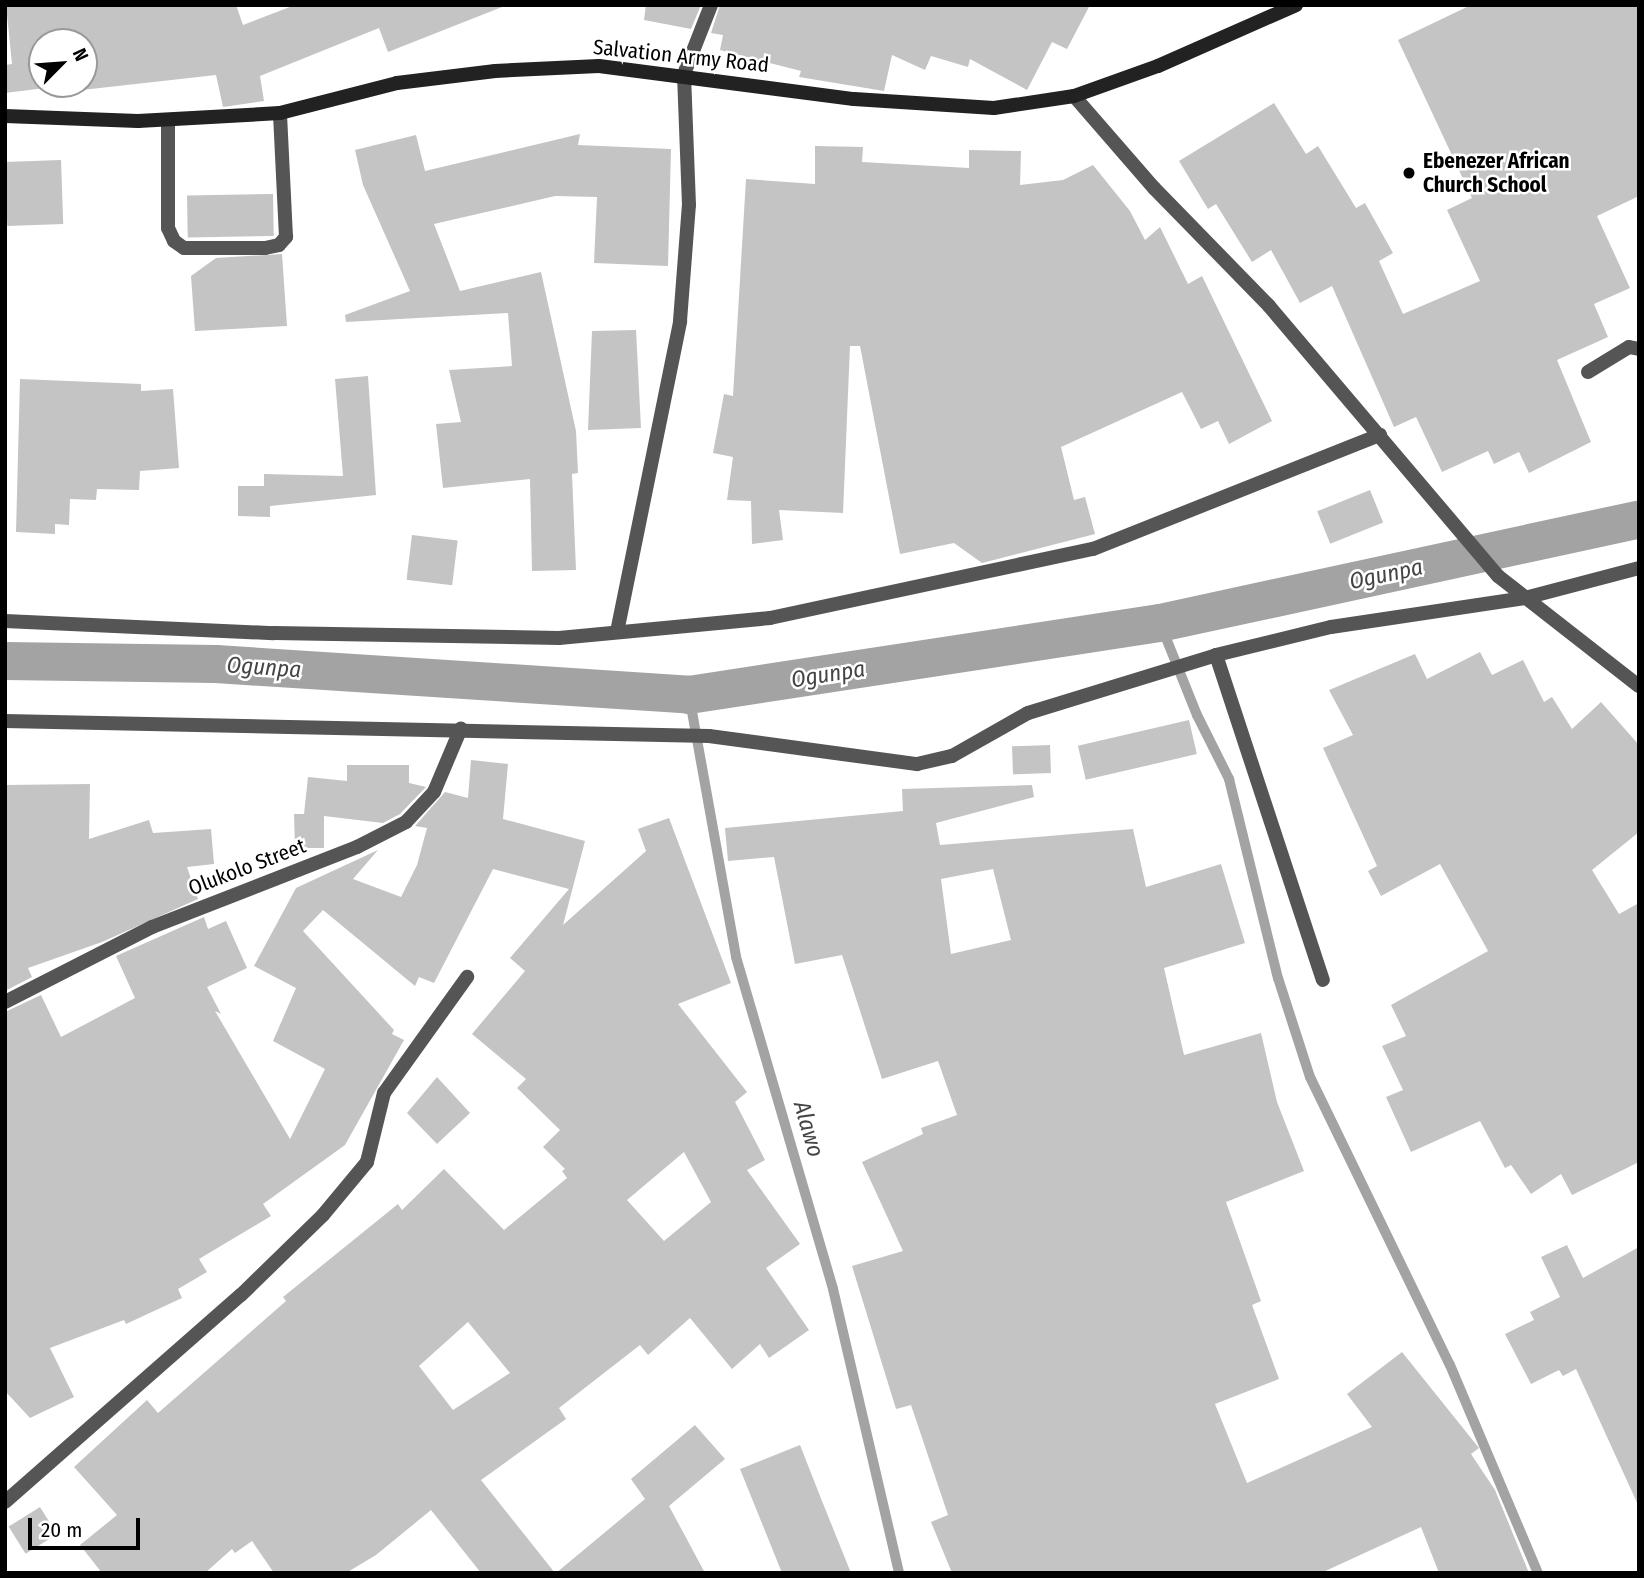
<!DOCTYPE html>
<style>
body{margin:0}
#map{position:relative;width:1644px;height:1578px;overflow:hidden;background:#fff;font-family:"Fira Sans Condensed",sans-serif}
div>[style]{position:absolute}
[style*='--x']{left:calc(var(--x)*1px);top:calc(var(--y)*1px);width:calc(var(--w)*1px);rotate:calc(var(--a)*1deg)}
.stream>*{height:10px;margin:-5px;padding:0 5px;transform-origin:5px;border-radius:5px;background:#a3a3a3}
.canal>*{height:38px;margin:-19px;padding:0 19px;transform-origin:19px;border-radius:19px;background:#a3a3a3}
.building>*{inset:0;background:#c4c4c4;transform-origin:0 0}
.service>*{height:14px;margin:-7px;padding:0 7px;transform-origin:7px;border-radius:7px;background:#555}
.minor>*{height:14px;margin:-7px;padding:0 7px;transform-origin:7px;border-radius:7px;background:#555}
.secondary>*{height:14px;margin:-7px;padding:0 7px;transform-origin:7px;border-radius:7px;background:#222}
.dots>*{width:19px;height:19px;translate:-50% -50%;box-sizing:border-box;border:4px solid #fff;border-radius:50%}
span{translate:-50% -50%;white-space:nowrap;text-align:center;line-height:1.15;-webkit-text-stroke:5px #fff;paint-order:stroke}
.street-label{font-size:21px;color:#000}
.poi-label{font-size:21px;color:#000;font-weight:700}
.left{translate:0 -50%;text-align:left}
.water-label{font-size:23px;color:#444;font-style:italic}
.frame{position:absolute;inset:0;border:7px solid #000;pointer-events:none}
.north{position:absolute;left:28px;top:28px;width:70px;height:70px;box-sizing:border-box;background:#fff;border:2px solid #999;border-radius:50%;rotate:65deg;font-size:19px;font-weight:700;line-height:28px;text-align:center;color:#000}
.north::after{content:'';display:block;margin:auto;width:24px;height:32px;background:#000;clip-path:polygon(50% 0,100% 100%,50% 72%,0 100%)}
.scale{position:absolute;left:28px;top:1518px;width:112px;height:32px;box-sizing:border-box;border:4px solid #000;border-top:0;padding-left:9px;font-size:21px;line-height:24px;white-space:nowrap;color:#000;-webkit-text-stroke:5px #fff;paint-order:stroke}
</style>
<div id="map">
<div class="stream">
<div style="--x:1160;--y:623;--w:99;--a:68.1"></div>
<div style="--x:1197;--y:715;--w:72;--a:63.4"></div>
<div style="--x:1229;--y:779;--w:205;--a:76.2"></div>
<div style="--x:1278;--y:978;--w:104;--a:72.1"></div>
<div style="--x:1310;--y:1077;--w:320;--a:64.1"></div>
<div style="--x:1450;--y:1365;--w:226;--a:67.1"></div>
<div style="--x:689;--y:695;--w:266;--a:79.8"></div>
<div style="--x:736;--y:957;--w:346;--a:73.7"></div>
<div style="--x:833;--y:1289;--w:292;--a:76.9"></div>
</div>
<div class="canal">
<div style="--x:5;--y:661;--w:211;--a:0.8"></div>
<div style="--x:216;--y:664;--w:474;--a:3.7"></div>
<div style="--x:689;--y:695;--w:476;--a:-8.7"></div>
<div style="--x:1160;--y:623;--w:490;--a:-12.2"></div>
</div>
<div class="building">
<div style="clip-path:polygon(6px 5px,236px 5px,243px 25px,295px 5px,502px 7px,388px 52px,379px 28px,260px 76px,264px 101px,223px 107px,216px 75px,82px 90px,84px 42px,42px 42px,42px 84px,77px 84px,5px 93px,5px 65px,12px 64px)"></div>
<div style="clip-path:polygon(646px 5px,701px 5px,691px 29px,644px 20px)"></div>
<div style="clip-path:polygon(720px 5px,1090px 5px,1067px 49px,1052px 42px,1027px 90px,970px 59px,968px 67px,931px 56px,925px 70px,892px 55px,884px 91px,799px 77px,801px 71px,720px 50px,723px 35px,711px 33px)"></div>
<div style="clip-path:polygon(1471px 5px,1639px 5px,1639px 196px,1597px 216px,1630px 288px,1594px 304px,1608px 337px,1557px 360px,1591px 442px,1529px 473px,1519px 452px,1494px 464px,1488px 451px,1442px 472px,1416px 417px,1394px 427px,1332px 286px,1300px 303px,1271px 250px,1252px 262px,1216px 204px,1208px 209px,1179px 161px,1274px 103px,1306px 154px,1318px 146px,1356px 208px,1365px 203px,1393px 253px,1379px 261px,1403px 314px,1480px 281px,1447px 210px,1472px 198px,1398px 40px)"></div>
<div style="clip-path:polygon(580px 134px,578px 145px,671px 149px,668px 266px,594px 263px,597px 197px,555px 196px,434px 224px,460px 291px,541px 272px,576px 431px,578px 473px,572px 474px,576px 570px,532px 571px,530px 479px,443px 488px,436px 424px,461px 422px,449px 370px,512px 366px,508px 313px,346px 322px,345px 315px,410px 291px,363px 185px,355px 150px,416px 135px,425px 171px)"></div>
<div style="clip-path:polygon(815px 146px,863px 147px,862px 162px,969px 168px,969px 150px,1021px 151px,1020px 185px,1063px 180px,1093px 165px,1130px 211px,1145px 240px,1160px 227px,1188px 284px,1202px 276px,1272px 421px,1229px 444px,1218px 421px,1201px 429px,1182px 392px,1061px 447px,1074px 500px,1085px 497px,1095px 534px,982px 563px,954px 543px,900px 554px,860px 346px,850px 346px,843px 513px,779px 510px,783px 540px,752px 544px,751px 501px,727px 500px,733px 457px,713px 453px,724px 394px,733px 396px,746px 179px,815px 184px)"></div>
<div style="left:61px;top:160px;width:64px;height:56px;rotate:88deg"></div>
<div style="left:273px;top:194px;width:42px;height:86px;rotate:89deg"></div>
<div style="clip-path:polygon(282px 254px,287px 326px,195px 331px,191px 276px,216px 258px)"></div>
<div style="clip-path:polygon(636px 330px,641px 428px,588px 430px,592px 331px)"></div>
<div style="clip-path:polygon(368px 376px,376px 495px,270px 506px,270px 517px,238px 516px,238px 486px,264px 486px,264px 474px,343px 476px,335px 379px)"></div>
<div style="clip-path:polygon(20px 379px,141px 384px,141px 391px,173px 389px,179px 468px,140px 471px,139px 490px,97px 489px,96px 500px,70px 499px,69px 525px,55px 524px,55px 534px,16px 532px)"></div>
<div style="left:1370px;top:490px;width:35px;height:57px;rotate:68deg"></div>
<div style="left:412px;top:535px;width:46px;height:45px;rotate:7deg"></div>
<div style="clip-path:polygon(1480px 652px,1492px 675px,1523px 660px,1544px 702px,1552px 697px,1572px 729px,1601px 702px,1639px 745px,1639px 832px,1592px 870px,1619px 914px,1639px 903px,1639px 1162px,1572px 1195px,1561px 1174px,1531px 1194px,1511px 1165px,1505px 1168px,1480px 1121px,1411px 1152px,1386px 1097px,1403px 1090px,1382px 1046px,1406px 1036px,1391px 1005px,1488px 951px,1440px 864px,1381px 896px,1368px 871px,1377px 866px,1323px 748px,1353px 735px,1329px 690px,1415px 654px,1427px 679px)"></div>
<div style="left:1189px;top:720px;width:35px;height:114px;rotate:77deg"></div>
<div style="left:1050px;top:745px;width:28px;height:38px;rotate:88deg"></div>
<div style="clip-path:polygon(evenodd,471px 760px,508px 764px,503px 819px,585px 841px,563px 925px,646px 851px,638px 829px,669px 818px,731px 983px,678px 1004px,747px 1092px,735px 1102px,765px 1160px,747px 1170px,800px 1244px,766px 1268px,809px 1330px,769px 1358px,760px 1344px,732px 1369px,690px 1318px,648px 1355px,640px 1345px,559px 1408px,566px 1419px,481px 1480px,555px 1573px,481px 1573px,431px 1510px,376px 1555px,346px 1573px,274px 1573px,252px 1541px,235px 1553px,232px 1549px,205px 1573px,102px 1573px,80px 1545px,117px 1515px,74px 1467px,147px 1400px,158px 1413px,286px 1301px,283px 1297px,398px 1204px,402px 1210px,444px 1169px,504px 1230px,567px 1178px,562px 1171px,565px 1169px,543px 1147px,560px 1130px,517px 1088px,526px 1079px,472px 1034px,525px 971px,510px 958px,569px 889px,493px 869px,434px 983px,419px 977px,415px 986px,323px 910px,303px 931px,394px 1030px,392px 1034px,404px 1040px,345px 1145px,263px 1204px,271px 1216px,199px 1259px,207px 1272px,178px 1289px,182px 1298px,126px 1324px,124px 1320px,50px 1348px,74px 1397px,30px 1418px,5px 1391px,5px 1012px,41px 995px,61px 1037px,135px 998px,116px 956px,204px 917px,208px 929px,226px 921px,247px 968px,207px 987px,221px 1014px,215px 1011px,290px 1139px,325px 1069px,273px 1041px,296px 988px,254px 966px,296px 888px,378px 850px,353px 879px,401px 897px,417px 865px,427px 828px,415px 826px,445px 792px,468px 798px,471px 760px,684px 1152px,711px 1202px,664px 1241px,627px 1200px,684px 1152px,471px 760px,468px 1322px,510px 1373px,453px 1410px,419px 1366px,468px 1322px)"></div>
<div style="clip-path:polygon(347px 765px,409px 765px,409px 783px,426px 787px,400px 814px,383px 823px,324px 816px,324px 848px,295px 848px,294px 814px,304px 814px,308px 777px,347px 781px)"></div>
<div style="clip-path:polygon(90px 784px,89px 839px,149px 820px,153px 833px,211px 829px,214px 864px,187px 867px,198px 899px,102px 942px,28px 968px,32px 977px,5px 991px,5px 785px)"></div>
<div style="clip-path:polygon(evenodd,1032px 785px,1034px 797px,936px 823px,940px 845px,1133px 829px,1146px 887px,1221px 864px,1245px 943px,1164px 968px,1184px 1055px,1261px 1033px,1277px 1102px,1304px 1171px,1226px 1202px,1261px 1301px,1252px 1305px,1279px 1379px,1215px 1404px,1247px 1483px,1372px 1427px,1347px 1394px,1402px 1352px,1479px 1448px,1471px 1454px,1495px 1490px,1529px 1573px,1439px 1573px,1421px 1527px,1321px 1573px,952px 1573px,931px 1522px,948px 1515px,911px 1405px,896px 1409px,852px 1266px,903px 1251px,862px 1162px,923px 1134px,921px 1128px,957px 1115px,938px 1061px,882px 1079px,842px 955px,795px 964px,774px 857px,728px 861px,725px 828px,903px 811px,902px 789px,1032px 785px,993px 869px,1011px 940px,951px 954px,941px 879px,993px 869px)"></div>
<div style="clip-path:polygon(437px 1077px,470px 1113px,437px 1144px,407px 1113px)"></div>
<div style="clip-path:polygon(1567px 1245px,1583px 1278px,1639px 1247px,1639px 1507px,1576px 1369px,1563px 1376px,1559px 1370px,1531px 1384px,1505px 1334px,1534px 1320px,1530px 1312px,1560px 1297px,1541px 1257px)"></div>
<div style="clip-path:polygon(695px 1425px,725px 1459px,669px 1506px,705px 1573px,556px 1573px,645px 1499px,631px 1479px)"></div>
<div style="clip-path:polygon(800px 1445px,822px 1501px,851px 1573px,782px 1573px,740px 1469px)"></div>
<div style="left:40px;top:1507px;width:32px;height:37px;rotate:58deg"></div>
</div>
<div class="service">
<div style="--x:168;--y:120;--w:108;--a:90"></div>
<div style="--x:168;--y:228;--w:14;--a:65"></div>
<div style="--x:174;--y:241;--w:12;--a:35"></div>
<div style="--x:184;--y:248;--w:81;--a:0"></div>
<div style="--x:265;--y:248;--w:14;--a:-12"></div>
<div style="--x:279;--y:245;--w:11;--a:-49"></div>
<div style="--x:286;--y:237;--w:124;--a:-92.8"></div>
<div style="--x:1216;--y:655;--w:342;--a:71.8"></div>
</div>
<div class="minor">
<div style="--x:1074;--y:96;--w:122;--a:49"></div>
<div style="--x:1154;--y:188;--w:165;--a:45.7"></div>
<div style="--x:1269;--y:306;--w:354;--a:49.7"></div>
<div style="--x:1498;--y:576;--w:179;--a:38"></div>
<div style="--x:1588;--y:372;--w:48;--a:-31.4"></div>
<div style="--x:1629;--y:347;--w:10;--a:11"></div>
<div style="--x:5;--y:621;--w:269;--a:2.6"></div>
<div style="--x:274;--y:633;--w:285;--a:1"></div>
<div style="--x:559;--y:638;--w:212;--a:-5.4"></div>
<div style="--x:770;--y:618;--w:330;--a:-12.1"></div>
<div style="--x:1093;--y:549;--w:309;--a:-21.7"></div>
<div style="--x:617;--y:632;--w:317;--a:-78.5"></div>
<div style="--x:680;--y:321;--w:116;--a:-85.6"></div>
<div style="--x:689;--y:205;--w:131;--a:-92.2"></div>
<div style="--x:684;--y:74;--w:74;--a:-68.6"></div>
<div style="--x:5;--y:721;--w:704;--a:1.22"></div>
<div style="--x:709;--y:736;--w:210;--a:7.7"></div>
<div style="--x:917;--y:764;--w:36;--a:-13"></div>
<div style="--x:952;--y:756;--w:87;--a:-29.5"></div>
<div style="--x:1028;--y:713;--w:197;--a:-17.1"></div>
<div style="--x:1216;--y:655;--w:118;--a:-13.7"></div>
<div style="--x:1331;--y:627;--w:196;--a:-8.5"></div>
<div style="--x:1525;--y:598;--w:118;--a:-14.7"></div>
<div style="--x:5;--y:1002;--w:165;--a:-27"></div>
<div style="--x:152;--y:927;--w:220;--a:-21.3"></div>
<div style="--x:357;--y:847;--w:55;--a:-27"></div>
<div style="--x:406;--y:822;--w:41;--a:-47"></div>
<div style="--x:434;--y:792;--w:69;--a:-67.1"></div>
<div style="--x:5;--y:1502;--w:314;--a:-41.3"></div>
<div style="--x:241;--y:1295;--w:115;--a:-44.3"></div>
<div style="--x:323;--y:1215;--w:69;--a:-50.3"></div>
<div style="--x:367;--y:1162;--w:71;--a:-76.2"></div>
<div style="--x:384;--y:1093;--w:143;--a:-54.4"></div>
</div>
<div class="secondary">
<div style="--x:5;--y:116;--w:133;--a:2.2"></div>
<div style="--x:138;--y:121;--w:142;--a:-3.2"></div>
<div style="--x:280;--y:113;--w:121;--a:-14.4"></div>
<div style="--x:397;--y:83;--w:99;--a:-7"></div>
<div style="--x:495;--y:71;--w:104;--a:-2.8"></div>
<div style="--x:599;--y:66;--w:257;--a:7.4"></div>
<div style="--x:854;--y:99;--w:140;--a:3.7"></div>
<div style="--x:994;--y:108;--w:81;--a:-8.5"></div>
<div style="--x:1074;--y:96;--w:89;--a:-19.7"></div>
<div style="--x:1158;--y:66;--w:151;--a:-23.8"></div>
</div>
<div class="dots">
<div style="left:1409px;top:173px;background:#000"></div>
</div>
<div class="street-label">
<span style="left:681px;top:56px;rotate:6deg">Salvation Army Road</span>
<span style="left:247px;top:867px;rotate:-21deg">Olukolo Street</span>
</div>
<div class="poi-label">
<span class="left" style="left:1423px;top:173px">Ebenezer African<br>Church School</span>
</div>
<div class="water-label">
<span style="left:1386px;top:574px;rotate:-12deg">Ogunpa</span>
<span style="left:264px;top:667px;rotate:4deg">Ogunpa</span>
<span style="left:828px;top:674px;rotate:-9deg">Ogunpa</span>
<span style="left:809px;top:1129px;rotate:74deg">Alawo</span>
</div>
<div class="frame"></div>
<div class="north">N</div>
<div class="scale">20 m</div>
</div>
